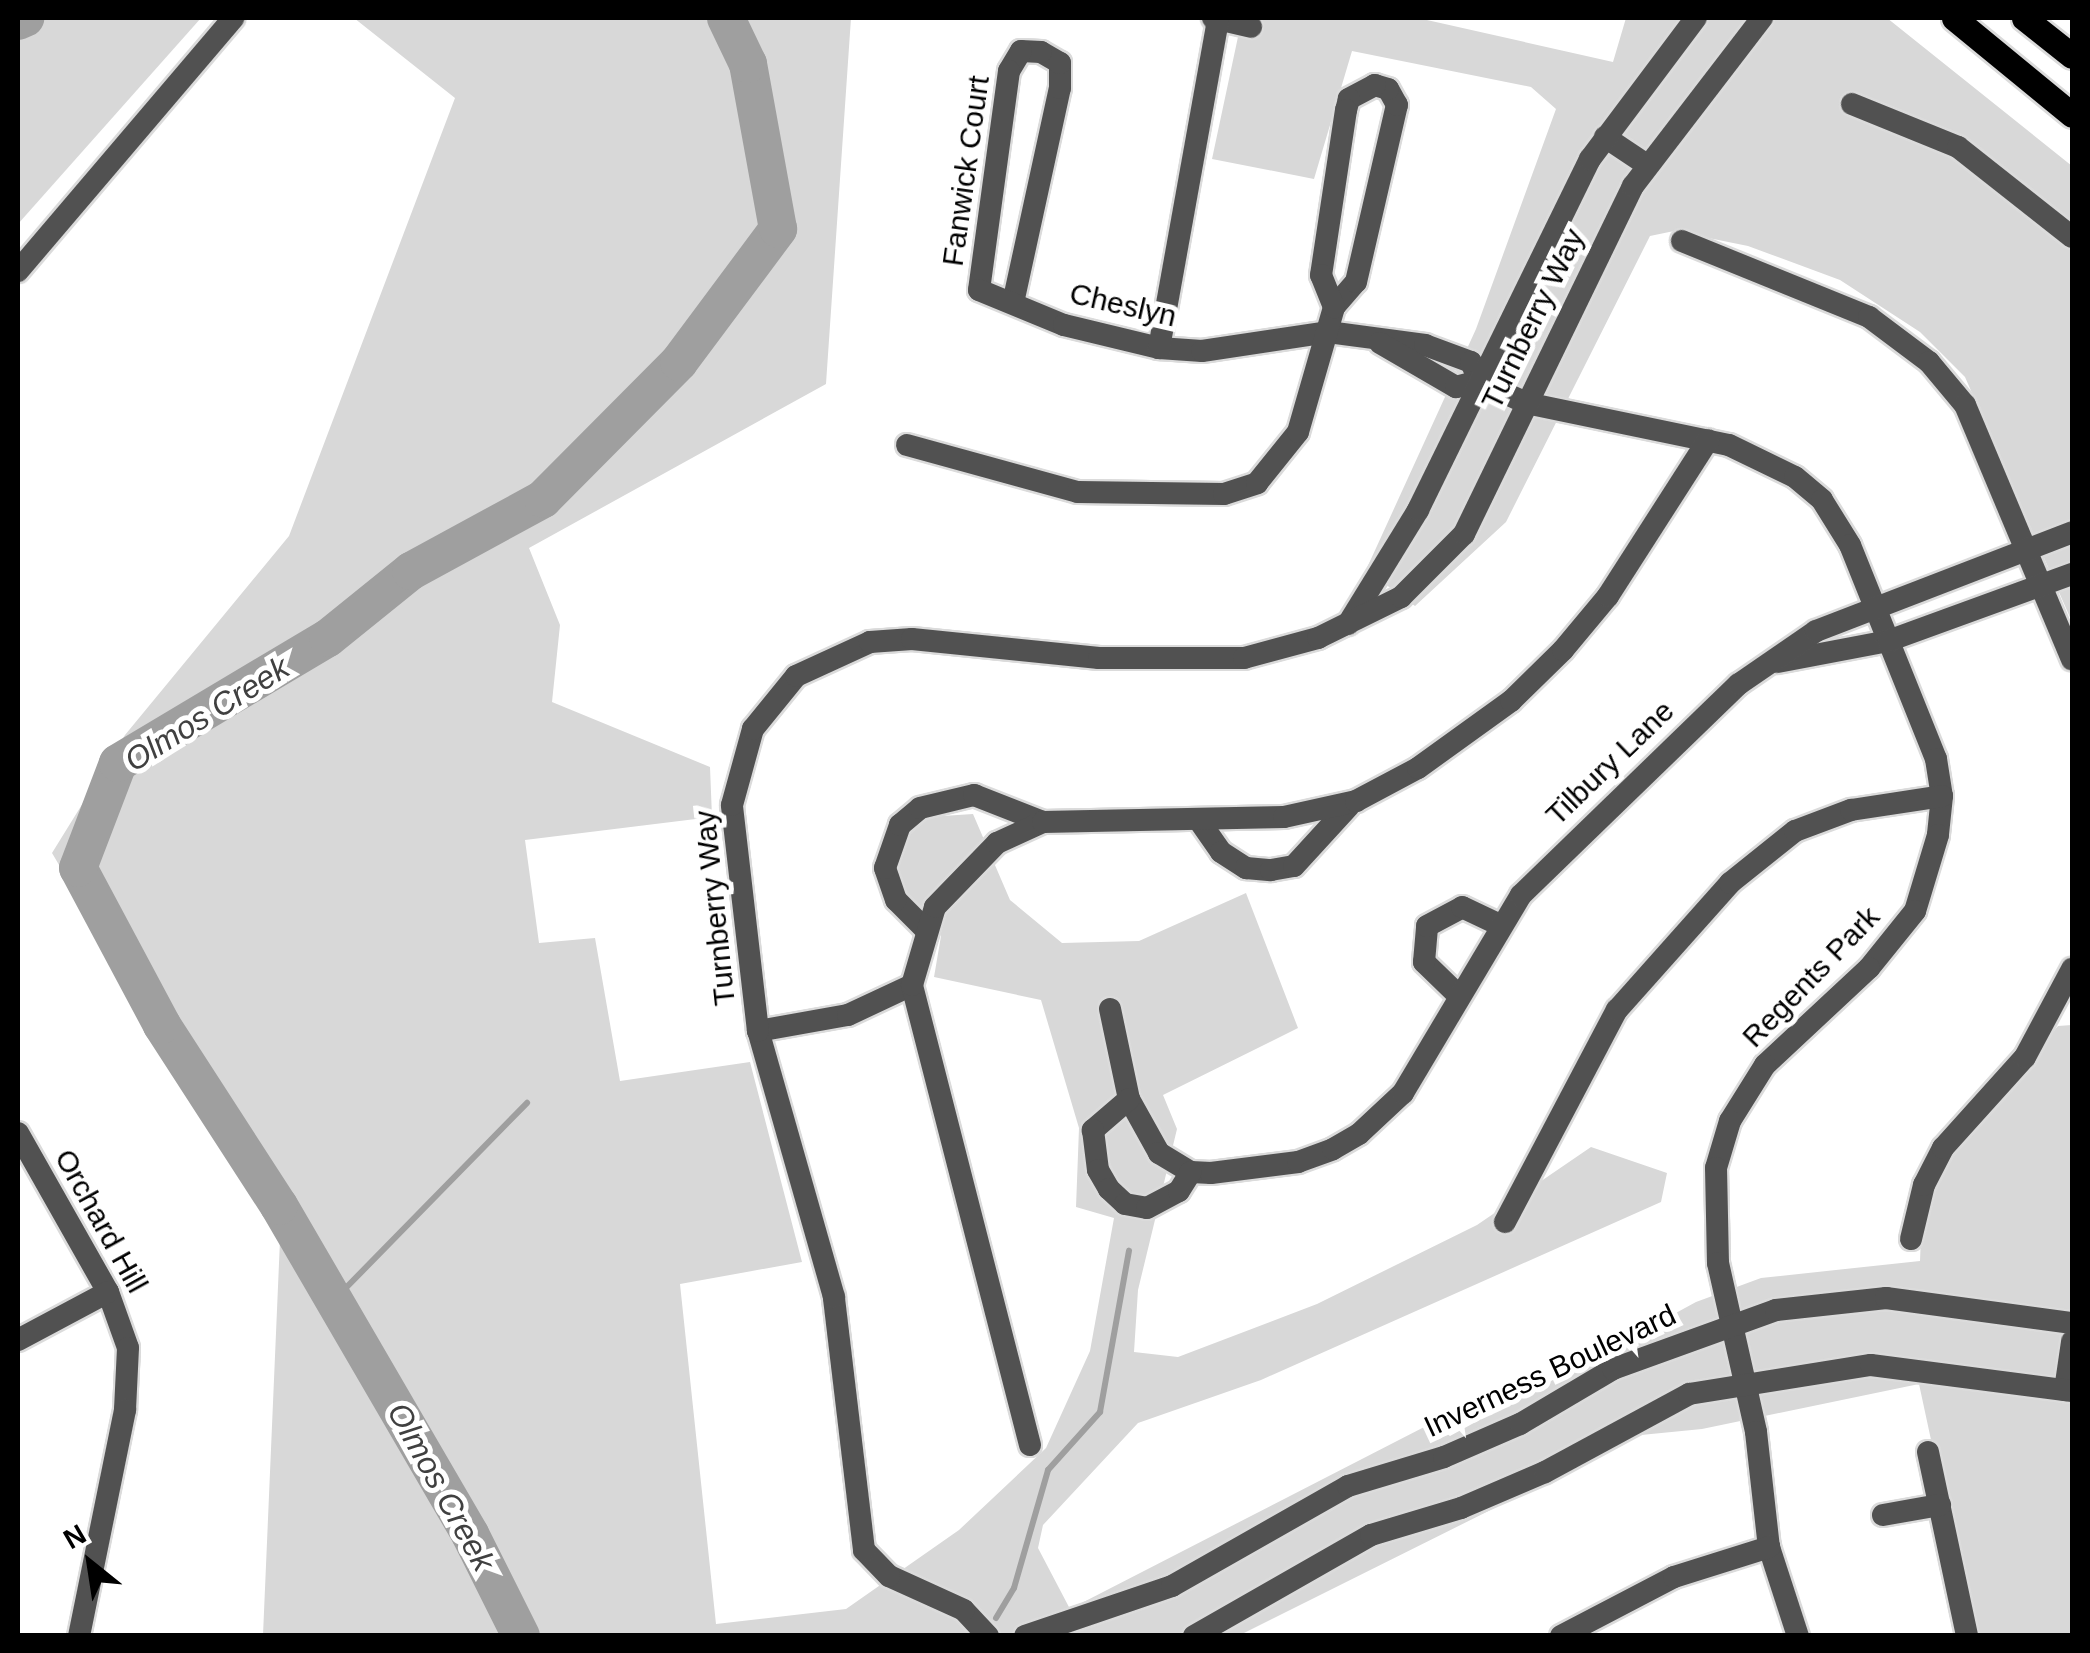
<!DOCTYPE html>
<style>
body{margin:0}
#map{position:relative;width:2090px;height:1653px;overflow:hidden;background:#fff;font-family:Helvetica,sans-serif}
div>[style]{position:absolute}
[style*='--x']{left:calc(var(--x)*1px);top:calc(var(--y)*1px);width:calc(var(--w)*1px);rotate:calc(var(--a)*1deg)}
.green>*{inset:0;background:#d8d8d8}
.stream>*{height:6px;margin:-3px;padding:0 3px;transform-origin:3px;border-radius:3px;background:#9f9f9f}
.river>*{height:38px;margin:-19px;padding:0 19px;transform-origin:19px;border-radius:19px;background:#9f9f9f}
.roads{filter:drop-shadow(2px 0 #dbdbdb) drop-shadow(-2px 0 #dbdbdb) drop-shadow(0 2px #dbdbdb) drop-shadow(0 -2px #dbdbdb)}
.minor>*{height:22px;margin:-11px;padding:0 11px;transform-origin:11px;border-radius:11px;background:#515151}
.major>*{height:25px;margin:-12.5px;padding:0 12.5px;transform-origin:12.5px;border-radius:12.5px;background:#000}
span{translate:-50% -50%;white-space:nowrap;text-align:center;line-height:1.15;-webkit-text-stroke:10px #fff;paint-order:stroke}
.street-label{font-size:30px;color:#000}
.water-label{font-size:32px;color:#404040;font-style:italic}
.frame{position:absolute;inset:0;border:20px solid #000;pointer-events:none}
.north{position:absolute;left:40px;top:1513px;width:100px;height:100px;-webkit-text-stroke:8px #fff;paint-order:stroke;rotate:330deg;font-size:28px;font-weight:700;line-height:40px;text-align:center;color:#000}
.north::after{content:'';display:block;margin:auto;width:35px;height:45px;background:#000;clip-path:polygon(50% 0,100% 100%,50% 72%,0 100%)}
</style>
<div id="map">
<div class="green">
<div style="clip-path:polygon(18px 18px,201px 18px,18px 224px)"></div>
<div style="clip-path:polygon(354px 18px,851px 18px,826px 384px,529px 548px,560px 625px,552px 702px,710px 767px,712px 817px,525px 840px,539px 943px,595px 938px,620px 1081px,750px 1062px,802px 1262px,680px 1284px,716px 1624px,846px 1609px,959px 1530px,1046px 1448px,1090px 1351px,1114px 1218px,1076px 1207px,1079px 1128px,1041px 1000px,934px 977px,941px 936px,900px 889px,897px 848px,927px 817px,973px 814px,1010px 900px,1062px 943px,1139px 941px,1246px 893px,1298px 1028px,1163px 1095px,1177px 1129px,1138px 1290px,1134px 1352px,1178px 1357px,1317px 1304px,1477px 1225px,1591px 1147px,1667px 1173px,1661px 1202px,1261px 1380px,1138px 1423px,1043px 1525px,1038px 1548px,1070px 1609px,1432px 1423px,1450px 1436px,1696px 1302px,1761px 1278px,1920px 1261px,1921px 1234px,1947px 1157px,2058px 1026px,2072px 1025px,2072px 1635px,1973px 1635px,1919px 1384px,1702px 1429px,1641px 1435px,1240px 1635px,263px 1635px,280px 1240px,52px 853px,125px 735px,289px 536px,455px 98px)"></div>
<div style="clip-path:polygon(1242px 18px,1418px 18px,1613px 62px,1626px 18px,1887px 18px,2072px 166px,2072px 622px,1965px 377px,1920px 332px,1840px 280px,1748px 246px,1674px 231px,1650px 236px,1506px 522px,1415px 606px,1366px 570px,1476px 329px,1556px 109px,1531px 87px,1352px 51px,1314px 179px,1212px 159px)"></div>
</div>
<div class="stream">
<div style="--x:334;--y:1300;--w:276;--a:-45.6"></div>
<div style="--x:996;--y:1618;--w:35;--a:-59"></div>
<div style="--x:1014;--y:1588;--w:123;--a:-73.9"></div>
<div style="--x:1048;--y:1470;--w:78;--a:-48.1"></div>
<div style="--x:1100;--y:1412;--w:164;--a:-79.8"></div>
</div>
<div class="river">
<div style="--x:18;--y:21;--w:8;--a:-23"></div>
<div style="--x:521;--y:1636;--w:114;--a:-116.6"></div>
<div style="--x:470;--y:1534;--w:380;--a:-120.2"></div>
<div style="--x:279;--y:1206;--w:216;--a:-122.9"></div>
<div style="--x:162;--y:1025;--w:178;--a:-118.1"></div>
<div style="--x:78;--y:868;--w:112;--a:-69.1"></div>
<div style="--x:118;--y:763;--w:244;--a:-30.8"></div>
<div style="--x:328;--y:638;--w:107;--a:-38.9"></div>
<div style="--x:411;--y:571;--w:150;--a:-28.6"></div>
<div style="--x:543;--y:499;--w:193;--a:-45.2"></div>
<div style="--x:679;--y:362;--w:166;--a:-53.3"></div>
<div style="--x:778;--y:229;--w:168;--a:-100.3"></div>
<div style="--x:748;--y:64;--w:51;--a:-115.6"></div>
</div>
<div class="roads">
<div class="minor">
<div style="--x:1213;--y:18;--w:39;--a:13"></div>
<div style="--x:1852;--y:104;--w:114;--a:22.1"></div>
<div style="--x:1958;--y:147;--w:145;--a:38.3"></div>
<div style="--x:1605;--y:137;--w:50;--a:33.7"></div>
<div style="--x:1682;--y:241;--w:202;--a:22.1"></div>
<div style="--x:1869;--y:317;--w:75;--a:36.9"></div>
<div style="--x:1929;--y:362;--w:56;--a:50.1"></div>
<div style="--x:1965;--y:405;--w:276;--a:67.2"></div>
<div style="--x:18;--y:271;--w:332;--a:-49.6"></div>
<div style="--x:1013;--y:303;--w:220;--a:-77.7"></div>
<div style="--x:1060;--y:88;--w:25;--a:-90"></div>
<div style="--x:1060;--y:63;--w:22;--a:-150"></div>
<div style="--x:1041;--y:52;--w:20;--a:-177"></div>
<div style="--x:1021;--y:51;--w:23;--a:121"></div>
<div style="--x:1009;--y:71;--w:221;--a:97.8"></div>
<div style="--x:979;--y:290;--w:92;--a:22.4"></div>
<div style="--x:1064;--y:325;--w:98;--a:13.6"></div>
<div style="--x:1159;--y:348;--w:43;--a:4"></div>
<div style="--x:1202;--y:351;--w:127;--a:-8.6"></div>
<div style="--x:1328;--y:332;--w:98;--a:7.6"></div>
<div style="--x:1425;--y:345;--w:49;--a:20.3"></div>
<div style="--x:1471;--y:362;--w:21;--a:67"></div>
<div style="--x:1380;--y:343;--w:88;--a:30.1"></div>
<div style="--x:1456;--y:387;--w:24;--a:-15"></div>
<div style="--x:1159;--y:348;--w:334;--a:-79.8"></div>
<div style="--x:1479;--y:381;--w:52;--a:25.1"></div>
<div style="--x:1526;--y:403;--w:207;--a:11.7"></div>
<div style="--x:1729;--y:445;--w:73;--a:25.9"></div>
<div style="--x:1795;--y:477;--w:35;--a:40"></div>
<div style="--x:1822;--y:500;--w:53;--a:58.1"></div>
<div style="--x:1850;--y:545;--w:231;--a:68.1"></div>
<div style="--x:1936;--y:759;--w:37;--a:81"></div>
<div style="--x:1942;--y:796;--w:39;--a:96"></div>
<div style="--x:1938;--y:835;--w:79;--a:106.8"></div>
<div style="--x:1915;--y:911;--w:73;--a:128.9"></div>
<div style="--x:1869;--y:968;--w:142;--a:137"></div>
<div style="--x:1765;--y:1065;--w:66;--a:122"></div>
<div style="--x:1730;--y:1121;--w:49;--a:106.6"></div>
<div style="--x:1716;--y:1168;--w:95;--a:88.8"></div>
<div style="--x:1718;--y:1263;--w:173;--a:77.3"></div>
<div style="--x:1756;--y:1432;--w:116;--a:83.6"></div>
<div style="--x:1769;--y:1547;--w:94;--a:72"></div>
<div style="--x:907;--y:445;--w:177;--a:15.4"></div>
<div style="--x:1078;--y:492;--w:146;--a:0.8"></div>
<div style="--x:1224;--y:494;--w:35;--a:-18"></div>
<div style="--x:1257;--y:483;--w:65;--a:-51.2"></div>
<div style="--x:1298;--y:432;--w:130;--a:-73.9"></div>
<div style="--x:1334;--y:307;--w:33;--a:-49"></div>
<div style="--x:1356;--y:282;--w:182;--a:-77"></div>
<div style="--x:1397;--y:105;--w:18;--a:-119"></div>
<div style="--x:1388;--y:89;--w:14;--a:-163"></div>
<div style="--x:1375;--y:85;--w:30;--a:152"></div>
<div style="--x:1349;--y:99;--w:11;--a:105"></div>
<div style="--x:1346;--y:110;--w:167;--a:98.6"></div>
<div style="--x:1321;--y:275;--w:35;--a:68"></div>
<div style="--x:1348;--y:624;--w:134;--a:-58.4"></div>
<div style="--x:1418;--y:510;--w:391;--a:-63.9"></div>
<div style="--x:1590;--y:159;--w:176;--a:-53.1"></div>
<div style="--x:1778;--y:662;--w:112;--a:-10.8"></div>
<div style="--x:1888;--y:641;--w:196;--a:-20"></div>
<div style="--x:1198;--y:819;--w:40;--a:55.1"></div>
<div style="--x:1221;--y:852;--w:30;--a:33"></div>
<div style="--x:1246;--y:868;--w:25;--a:5"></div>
<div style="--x:1271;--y:870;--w:23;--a:-10"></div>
<div style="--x:1294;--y:866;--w:81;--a:-47.5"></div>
<div style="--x:926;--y:930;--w:42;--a:-135"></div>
<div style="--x:896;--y:900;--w:34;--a:-109"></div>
<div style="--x:885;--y:868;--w:46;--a:-70.8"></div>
<div style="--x:900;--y:825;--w:26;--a:-40"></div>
<div style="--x:920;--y:808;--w:56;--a:-13.5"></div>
<div style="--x:974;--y:795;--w:74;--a:21.4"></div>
<div style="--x:1457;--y:994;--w:46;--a:-135.9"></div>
<div style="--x:1424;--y:962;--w:36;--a:-85"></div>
<div style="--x:1427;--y:926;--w:40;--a:-28"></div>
<div style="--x:1462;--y:907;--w:42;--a:25.3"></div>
<div style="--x:1110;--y:1009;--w:92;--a:78.1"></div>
<div style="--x:1129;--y:1099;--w:62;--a:60.9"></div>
<div style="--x:1159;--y:1153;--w:37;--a:31"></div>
<div style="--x:1191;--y:1172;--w:20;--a:3"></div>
<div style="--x:1211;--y:1173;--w:88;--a:-7.2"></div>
<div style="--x:1298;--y:1162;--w:37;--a:-20"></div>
<div style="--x:1333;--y:1149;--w:30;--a:-30"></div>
<div style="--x:1359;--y:1134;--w:60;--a:-43"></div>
<div style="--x:1403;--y:1093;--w:230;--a:-59.2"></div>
<div style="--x:1521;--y:895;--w:303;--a:-44.1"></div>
<div style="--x:1739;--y:684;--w:93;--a:-34.5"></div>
<div style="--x:1816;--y:631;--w:274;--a:-21.1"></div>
<div style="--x:758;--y:1031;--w:91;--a:-10.1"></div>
<div style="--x:848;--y:1015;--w:71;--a:-25.1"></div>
<div style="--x:1129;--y:1099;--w:48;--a:139.3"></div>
<div style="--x:1093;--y:1130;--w:40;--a:82.9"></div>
<div style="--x:1098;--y:1170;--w:22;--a:60"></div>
<div style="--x:1109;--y:1189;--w:22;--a:43"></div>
<div style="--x:1125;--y:1204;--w:22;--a:10"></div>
<div style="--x:1147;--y:1208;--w:36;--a:-28"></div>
<div style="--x:1179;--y:1191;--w:22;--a:-58"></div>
<div style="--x:18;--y:1133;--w:183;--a:60.5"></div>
<div style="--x:108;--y:1292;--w:59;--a:70.3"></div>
<div style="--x:128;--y:1348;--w:62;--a:92.8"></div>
<div style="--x:125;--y:1410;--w:231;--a:101.5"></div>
<div style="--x:1505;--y:1222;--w:240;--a:-62.2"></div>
<div style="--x:1617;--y:1010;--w:170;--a:-48.3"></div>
<div style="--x:1730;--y:883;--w:83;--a:-38.7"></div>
<div style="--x:1795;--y:831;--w:60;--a:-20.6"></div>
<div style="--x:1851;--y:810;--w:92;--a:-8.7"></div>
<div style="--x:1911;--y:1239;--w:56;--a:-76.5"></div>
<div style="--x:1924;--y:1185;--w:42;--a:-62.8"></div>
<div style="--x:1943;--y:1148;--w:122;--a:-48"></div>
<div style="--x:2025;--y:1057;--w:100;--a:-61.9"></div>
<div style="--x:18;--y:1340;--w:102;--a:-28.1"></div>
<div style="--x:2065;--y:1390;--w:49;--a:-81.7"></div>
<div style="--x:1030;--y:1445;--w:475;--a:-104.4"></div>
<div style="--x:912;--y:985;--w:81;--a:-73.6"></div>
<div style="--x:935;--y:907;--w:89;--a:-45.9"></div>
<div style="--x:997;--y:843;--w:51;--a:-24.5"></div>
<div style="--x:1043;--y:822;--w:241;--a:-1.2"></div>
<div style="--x:1284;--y:817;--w:74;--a:-12.5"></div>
<div style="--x:1356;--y:801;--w:70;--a:-28"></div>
<div style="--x:1418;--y:768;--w:115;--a:-35.8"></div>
<div style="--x:1511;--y:701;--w:73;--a:-44.4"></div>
<div style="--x:1563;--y:650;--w:70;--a:-50.2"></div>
<div style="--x:1608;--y:596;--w:185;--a:-57.3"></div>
<div style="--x:1928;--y:1452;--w:188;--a:78"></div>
<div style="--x:1883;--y:1515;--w:58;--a:-10"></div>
<div style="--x:988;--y:1636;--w:35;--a:-133"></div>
<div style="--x:964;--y:1610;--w:82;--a:-155.6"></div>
<div style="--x:889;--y:1576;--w:36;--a:-134"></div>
<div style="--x:864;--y:1550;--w:255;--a:-96.8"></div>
<div style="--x:834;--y:1297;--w:277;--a:-105.9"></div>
<div style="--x:758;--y:1031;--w:227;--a:-96.6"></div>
<div style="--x:732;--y:805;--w:79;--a:-74.6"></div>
<div style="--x:753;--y:729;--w:68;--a:-50.9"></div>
<div style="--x:796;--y:676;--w:81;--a:-24.7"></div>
<div style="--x:870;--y:642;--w:42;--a:-4.1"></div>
<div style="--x:912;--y:639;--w:188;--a:5.8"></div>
<div style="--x:1099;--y:658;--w:145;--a:0"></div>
<div style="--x:1244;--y:658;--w:77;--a:-15.1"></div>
<div style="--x:1318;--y:638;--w:93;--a:-26.3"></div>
<div style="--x:1401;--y:597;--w:89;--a:-45"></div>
<div style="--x:1464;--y:534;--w:387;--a:-64.1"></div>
<div style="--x:1633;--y:186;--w:212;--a:-52.5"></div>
<div style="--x:1025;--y:1636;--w:155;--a:-18.8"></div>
<div style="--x:1172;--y:1586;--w:202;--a:-29.6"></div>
<div style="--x:1348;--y:1486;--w:100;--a:-16.8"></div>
<div style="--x:1444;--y:1457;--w:83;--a:-23.5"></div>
<div style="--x:1520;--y:1424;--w:108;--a:-30.6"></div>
<div style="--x:1613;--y:1369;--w:173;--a:-19.9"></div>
<div style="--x:1776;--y:1310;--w:111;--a:-6.2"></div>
<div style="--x:1886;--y:1298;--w:188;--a:7.7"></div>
<div style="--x:1194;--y:1636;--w:204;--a:-29.7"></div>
<div style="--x:1371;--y:1535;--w:94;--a:-16.7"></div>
<div style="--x:1461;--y:1508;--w:91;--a:-23.2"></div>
<div style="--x:1545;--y:1472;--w:164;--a:-28.4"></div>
<div style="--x:1689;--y:1394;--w:184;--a:-9.1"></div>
<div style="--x:1871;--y:1365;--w:203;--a:7.4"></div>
<div style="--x:1561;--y:1636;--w:127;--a:-27.6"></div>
<div style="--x:1674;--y:1577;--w:100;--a:-17.5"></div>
</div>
<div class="major">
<div style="--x:1954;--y:18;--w:153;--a:39.4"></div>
<div style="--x:2024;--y:18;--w:61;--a:38.4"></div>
</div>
</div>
<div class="street-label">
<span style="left:966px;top:171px;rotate:-82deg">Fanwick Court</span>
<span style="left:1123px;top:305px;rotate:13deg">Cheslyn</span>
<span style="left:1533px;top:319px;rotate:-64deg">Turnberry Way</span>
<span style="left:1610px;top:763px;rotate:-44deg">Tilbury Lane</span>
<span style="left:715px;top:908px;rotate:-96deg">Turnberry Way</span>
<span style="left:1811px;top:977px;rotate:-46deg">Regents Park</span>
<span style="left:101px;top:1221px;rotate:61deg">Orchard Hill</span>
<span style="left:1550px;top:1371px;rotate:-25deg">Inverness Boulevard</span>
</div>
<div class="water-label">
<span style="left:207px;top:714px;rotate:-32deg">Olmos Creek</span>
<span style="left:441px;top:1487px;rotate:61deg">Olmos Creek</span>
</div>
<div class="frame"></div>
<div class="north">N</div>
</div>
